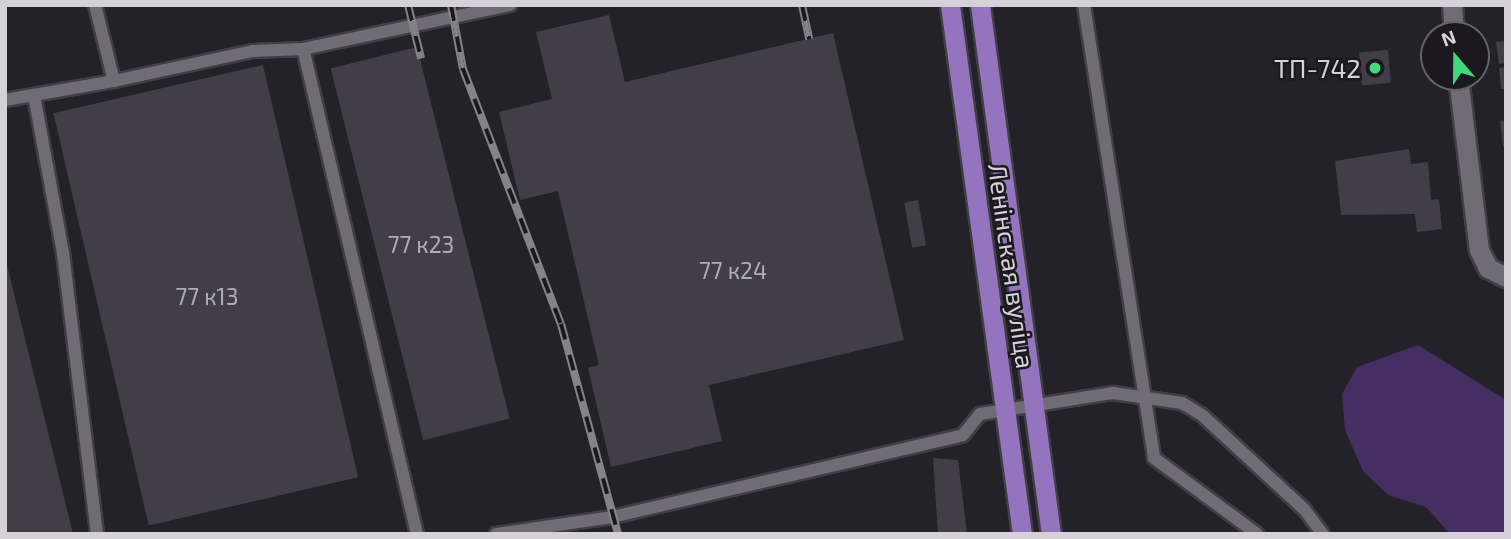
<!DOCTYPE html>
<meta charset="utf-8">
<style>
body{margin:0}
#map{position:relative;width:1511px;height:539px;overflow:hidden;background:#242229;font-family:"Exo 2",sans-serif}
div>[style]{position:absolute}
[style*='--x']{left:calc(var(--x)*1px);top:calc(var(--y)*1px);width:calc(var(--w)*1px);rotate:calc(var(--a)*1deg)}
.green>*{inset:0;background:#452f62}
.building>*{inset:0;background:#413e47;transform-origin:0 0}
.roads{filter:drop-shadow(2px 0 #413f45) drop-shadow(-2px 0 #413f45) drop-shadow(0 2px #413f45) drop-shadow(0 -2px #413f45)}
.service>*{height:12px;margin:-6px;padding:0 6px;transform-origin:6px;border-radius:6px;background:#6f6c75}
.minor>*{height:19px;margin:-9.5px;padding:0 9.5px;transform-origin:9.5px;border-radius:9.5px;background:#6f6c75}
.primary>*{height:19px;margin:-9.5px;padding:0 9.5px;transform-origin:9.5px;border-radius:9.5px;background:#9474bf}
.rail>*{height:8px;margin-top:-4px;transform-origin:0;background:repeating-linear-gradient(90deg,#1b1820 0 16px,#858389 0 32px);box-sizing:border-box;border-block:2px solid #858389}
.dots>*{width:19px;height:19px;translate:-50% -50%;box-sizing:border-box;border:4px solid #1b1820;border-radius:50%}
span{translate:-50% -50%;white-space:nowrap;text-align:center;line-height:1.15;-webkit-text-stroke:5px #1b1820;paint-order:stroke}
.number-label{font-size:23px;color:#afadb4}
.number-label span{-webkit-text-stroke-width:0}
.poi-label{font-size:26px;color:#d4d2d8}
.right{translate:-100% -50%;text-align:right}
.street-label{font-size:26px;color:#d4d2d8}
.frame{position:absolute;inset:0;border:7px solid #d4d2d8;pointer-events:none}
.north{position:absolute;left:1420px;top:21px;width:70px;height:70px;box-sizing:border-box;background:#1b1820;border:2px solid #65626a;border-radius:50%;rotate:340deg;font-size:19px;font-weight:700;line-height:28px;text-align:center;color:#d4d2d8}
.north::after{content:'';display:block;margin:auto;width:24px;height:32px;background:#43d77b;clip-path:polygon(50% 0,100% 100%,50% 72%,0 100%)}
</style>
<div id="map">
<div class="green">
<div style="clip-path:polygon(1418px 345px,1506px 400px,1506px 534px,1450px 534px,1426px 507px,1388px 495px,1363px 471px,1345px 430px,1342px 394px,1357px 367px)"></div>
</div>
<div class="building">
<div style="clip-path:polygon(609px 15px,625px 82px,833px 33px,904px 340px,709px 385px,722px 441px,611px 467px,588px 368px,599px 365px,558px 191px,520px 200px,499px 112px,552px 99px,536px 32px)"></div>
<div style="clip-path:polygon(1506px 41px,1506px 63px,1499px 64px,1496px 42px)"></div>
<div style="left:417px;top:47px;width:383px;height:89px;rotate:76deg"></div>
<div style="left:1388px;top:50px;width:33px;height:29px;rotate:85deg"></div>
<div style="left:263px;top:65px;width:423px;height:215px;rotate:77deg"></div>
<div style="clip-path:polygon(1506px 67px,1506px 89px,1501px 89px,1499px 68px)"></div>
<div style="clip-path:polygon(1506px 120px,1506px 147px,1503px 147px,1500px 121px)"></div>
<div style="clip-path:polygon(1409px 149px,1411px 164px,1428px 162px,1431px 200px,1439px 199px,1442px 229px,1417px 232px,1415px 214px,1341px 215px,1335px 161px)"></div>
<div style="left:918px;top:200px;width:46px;height:14px;rotate:80deg"></div>
<div style="clip-path:polygon(5px 261px,6px 261px,73px 534px,5px 534px)"></div>
<div style="clip-path:polygon(933px 458px,958px 460px,967px 534px,938px 534px)"></div>
</div>
<div class="roads">
<div class="service">
<div style="--x:95;--y:5;--w:78;--a:76"></div>
<div style="--x:114;--y:81;--w:142;--a:-12.2"></div>
<div style="--x:253;--y:51;--w:50;--a:-2.3"></div>
<div style="--x:1084;--y:5;--w:458;--a:81.2"></div>
<div style="--x:1154;--y:458;--w:128;--a:36.4"></div>
<div style="--x:34;--y:95;--w:161;--a:79.6"></div>
<div style="--x:63;--y:253;--w:283;--a:83.1"></div>
<div style="--x:5;--y:100;--w:111;--a:-9.9"></div>
<div style="--x:417;--y:534;--w:498;--a:-103.2"></div>
<div style="--x:303;--y:49;--w:212;--a:-12"></div>
<div style="--x:496;--y:534;--w:117;--a:-8.3"></div>
<div style="--x:612;--y:517;--w:360;--a:-13.1"></div>
<div style="--x:963;--y:435;--w:27;--a:-51"></div>
<div style="--x:980;--y:414;--w:135;--a:-9"></div>
<div style="--x:1113;--y:393;--w:70;--a:8.2"></div>
<div style="--x:1182;--y:403;--w:23;--a:31"></div>
<div style="--x:1202;--y:415;--w:139;--a:42.7"></div>
<div style="--x:1304;--y:509;--w:31;--a:53"></div>
</div>
<div class="minor">
<div style="--x:1452;--y:5;--w:30;--a:86"></div>
<div style="--x:1458;--y:77;--w:174;--a:83.1"></div>
<div style="--x:1479;--y:250;--w:20;--a:63"></div>
<div style="--x:1488;--y:268;--w:20;--a:27"></div>
</div>
<div class="primary">
<div style="--x:950;--y:5;--w:534;--a:82.25"></div>
<div style="--x:980;--y:5;--w:534;--a:82.36"></div>
</div>
</div>
<div class="rail">
<div style="--x:408;--y:5;--w:55;--a:76.2"></div>
<div style="--x:451;--y:5;--w:65;--a:79.4"></div>
<div style="--x:463;--y:69;--w:273;--a:69"></div>
<div style="--x:561;--y:324;--w:218;--a:74.8"></div>
<div style="--x:802;--y:5;--w:35;--a:78"></div>
</div>
<div class="dots">
<div style="left:1375px;top:68px;background:#43d77b"></div>
</div>
<div class="number-label">
<span style="left:421px;top:244px">77 к23</span>
<span style="left:733px;top:270px">77 к24</span>
<span style="left:207px;top:296px">77 к13</span>
</div>
<div class="poi-label">
<span class="right" style="left:1361px;top:68px">ТП-742</span>
</div>
<div class="street-label">
<span style="left:1012px;top:266px;rotate:82deg">Ленінская вуліца</span>
</div>
<div class="frame"></div>
<div class="north">N</div>
</div>
